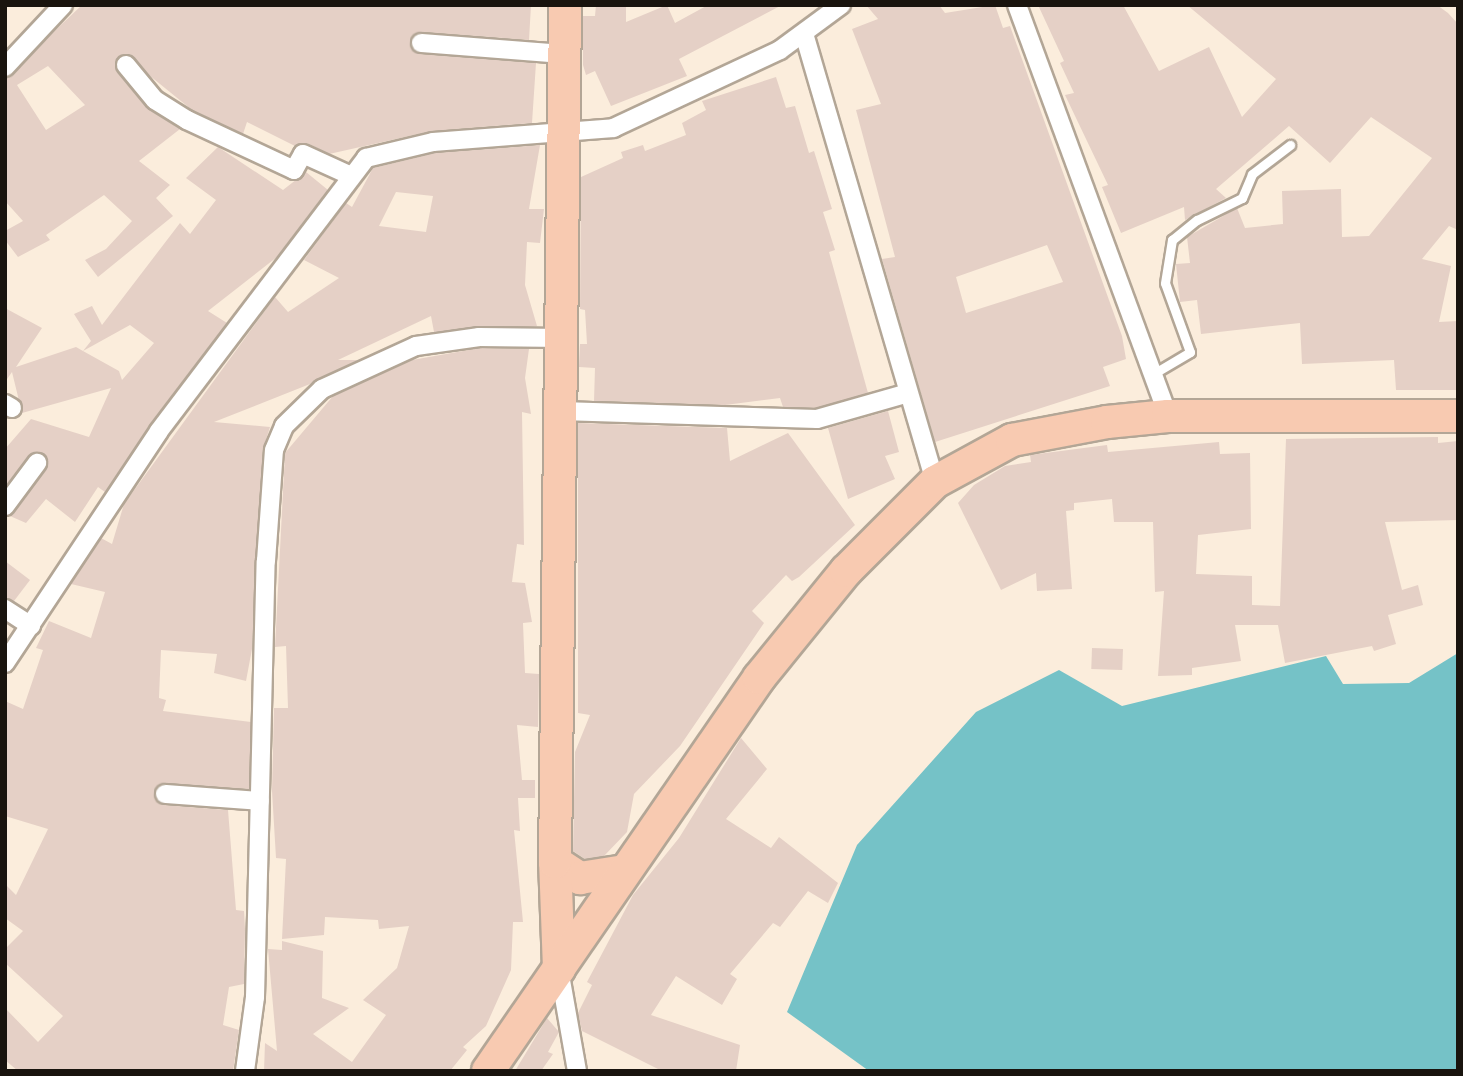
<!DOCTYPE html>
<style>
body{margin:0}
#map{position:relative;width:1463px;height:1076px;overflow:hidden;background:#fbeddc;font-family:Karla,sans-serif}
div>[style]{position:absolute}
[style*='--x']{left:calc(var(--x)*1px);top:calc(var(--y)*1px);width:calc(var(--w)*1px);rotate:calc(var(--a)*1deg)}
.water>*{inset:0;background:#75c2c7}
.building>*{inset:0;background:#e5d0c6;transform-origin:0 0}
.roads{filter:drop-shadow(2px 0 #b3a696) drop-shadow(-2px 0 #b3a696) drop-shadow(0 2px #b3a696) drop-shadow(0 -2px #b3a696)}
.lane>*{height:9px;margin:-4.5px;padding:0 4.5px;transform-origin:4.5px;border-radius:4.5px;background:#fff}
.street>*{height:18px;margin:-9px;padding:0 9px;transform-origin:9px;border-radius:9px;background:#fff}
.highway>*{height:32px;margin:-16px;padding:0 16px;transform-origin:16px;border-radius:16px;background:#f8cab1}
span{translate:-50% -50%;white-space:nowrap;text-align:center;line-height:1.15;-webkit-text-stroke:5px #fbeddc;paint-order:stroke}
.frame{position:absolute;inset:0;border:7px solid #19140e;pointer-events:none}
</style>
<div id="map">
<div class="water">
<div style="clip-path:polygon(1458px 653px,1458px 1071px,869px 1071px,787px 1012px,857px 845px,976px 712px,1059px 670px,1122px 706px,1326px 656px,1343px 684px,1409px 683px)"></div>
</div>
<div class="building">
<div style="clip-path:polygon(evenodd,82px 5px,531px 5px,529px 40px,422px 32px,410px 43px,420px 54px,536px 63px,532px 123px,432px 131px,329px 154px,307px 143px,295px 146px,247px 122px,243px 134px,192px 110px,123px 54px,115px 62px,117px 72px,147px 108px,180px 129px,139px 161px,170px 185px,156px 198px,173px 216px,98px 277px,85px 260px,106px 249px,132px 221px,104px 195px,46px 235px,50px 240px,18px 257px,5px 240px,5px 231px,23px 221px,5px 201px,5px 78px,82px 5px,48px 66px,85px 105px,46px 130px,17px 85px,48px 66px)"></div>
<div style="clip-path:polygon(596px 5px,626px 5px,626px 22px,667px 5px,675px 23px,708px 5px,782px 5px,679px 59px,687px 76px,611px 106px,595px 71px,586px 75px,583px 65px,583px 16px,595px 16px)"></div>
<div style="clip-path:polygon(evenodd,866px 5px,939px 5px,945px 13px,995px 5px,1003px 28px,1010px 26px,1122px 336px,1126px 359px,1103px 367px,1110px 386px,935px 442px,882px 259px,895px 257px,856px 110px,881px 104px,852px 29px,878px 19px,866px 5px,1047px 245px,1063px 282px,966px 313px,956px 277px,1047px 245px)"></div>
<div style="clip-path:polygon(1038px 5px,1123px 5px,1159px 71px,1209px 47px,1242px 117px,1276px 79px,1187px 5px,1437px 5px,1448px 13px,1458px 24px,1458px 230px,1449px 226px,1422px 259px,1451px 266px,1439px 322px,1458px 321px,1458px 390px,1396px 390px,1394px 360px,1302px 364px,1300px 323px,1201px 334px,1197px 300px,1180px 302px,1176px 264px,1190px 263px,1187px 237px,1237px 208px,1245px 228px,1283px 224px,1282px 191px,1341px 189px,1342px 237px,1369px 236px,1432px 158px,1371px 117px,1330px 163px,1289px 126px,1216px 189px,1226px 198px,1185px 220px,1184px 207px,1121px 233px,1102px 187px,1108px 185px,1065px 95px,1074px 93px,1060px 63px,1064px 61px)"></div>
<div style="clip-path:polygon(776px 77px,786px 108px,795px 106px,809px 153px,814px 151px,832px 209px,823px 212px,835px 250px,829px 252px,868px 393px,816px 408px,783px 407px,780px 398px,725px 405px,594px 401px,595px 368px,579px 367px,580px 344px,587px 344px,585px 310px,580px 309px,581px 177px,623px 158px,621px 152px,643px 145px,645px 151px,686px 135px,682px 123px,706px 110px,702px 101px)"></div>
<div style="clip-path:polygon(evenodd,540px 145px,529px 209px,544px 209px,540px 243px,527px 242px,525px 285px,537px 326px,434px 332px,431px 316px,338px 360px,358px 360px,310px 384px,214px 422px,270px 427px,263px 449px,252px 649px,246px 681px,214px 673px,217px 654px,161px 650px,159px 698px,166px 700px,163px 711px,251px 722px,249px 789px,165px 783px,154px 794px,163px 805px,228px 810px,236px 910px,244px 911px,245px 929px,244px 984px,229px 987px,223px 1025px,239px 1030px,233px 1071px,18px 1071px,5px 1060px,5px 1008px,38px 1042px,63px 1016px,5px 963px,5px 949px,23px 931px,5px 918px,5px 884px,16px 895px,48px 829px,5px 816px,5px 701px,23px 709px,43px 650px,36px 648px,49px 621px,91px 638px,105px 592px,71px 584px,101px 538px,112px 544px,124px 504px,275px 297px,288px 312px,339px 278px,304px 260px,346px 203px,352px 207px,373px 168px,435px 153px,540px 145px,396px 192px,433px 196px,426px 232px,379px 226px,396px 192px)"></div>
<div style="clip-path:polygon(evenodd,218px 147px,283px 190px,306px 172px,328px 190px,277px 257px,208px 311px,227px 323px,105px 492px,98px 487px,75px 522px,46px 499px,26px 523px,10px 516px,48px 464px,43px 454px,32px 453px,6px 485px,5px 449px,31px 419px,89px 437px,111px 388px,22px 413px,12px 372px,5px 382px,5px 308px,42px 328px,16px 367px,76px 347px,83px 351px,91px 341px,74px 314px,92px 306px,102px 325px,180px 223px,190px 234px,216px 200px,186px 178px,218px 147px,130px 325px,154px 343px,122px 380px,119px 371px,83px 351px,130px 325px)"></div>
<div style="clip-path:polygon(480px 348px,529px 349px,525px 378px,531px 414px,522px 412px,524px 545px,517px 544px,512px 582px,525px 583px,532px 622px,523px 623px,525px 673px,539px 674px,538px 727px,517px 725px,522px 780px,535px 780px,535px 798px,518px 798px,520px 831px,514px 830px,523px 922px,513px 922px,511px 970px,486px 1026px,463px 1047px,467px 1050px,450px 1071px,264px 1071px,265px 1043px,277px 1051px,268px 949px,282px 950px,282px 941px,323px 951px,322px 998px,349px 1008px,313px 1034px,352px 1062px,386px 1015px,363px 1000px,397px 968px,409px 926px,379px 929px,378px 920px,325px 917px,324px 935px,282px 939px,286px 859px,276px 858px,272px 791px,274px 708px,288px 708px,286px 646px,275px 647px,285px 453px,333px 396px,412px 360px)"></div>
<div style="clip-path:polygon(888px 411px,899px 452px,885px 456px,895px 479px,848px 499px,828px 428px)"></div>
<div style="clip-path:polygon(578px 423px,727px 428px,730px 461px,788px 433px,855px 525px,799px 577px,792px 581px,786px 575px,752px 611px,764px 623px,680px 746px,634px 794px,627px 832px,604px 856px,585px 859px,573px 851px,575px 752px,590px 715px,578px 713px)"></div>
<div style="clip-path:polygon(1438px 437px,1438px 443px,1458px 441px,1458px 520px,1385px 522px,1402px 590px,1418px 585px,1423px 605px,1388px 615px,1396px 644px,1374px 651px,1372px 646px,1285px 663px,1278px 625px,1235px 625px,1241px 661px,1192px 668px,1192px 675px,1158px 676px,1164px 591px,1155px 592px,1153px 522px,1114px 522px,1112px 499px,1074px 503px,1074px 510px,1066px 511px,1072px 589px,1037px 591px,1036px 573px,1001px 590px,958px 503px,974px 485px,1005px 466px,1031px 462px,1030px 455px,1107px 445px,1108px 452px,1219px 442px,1220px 454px,1250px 453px,1251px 529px,1198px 535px,1196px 574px,1252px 576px,1252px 605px,1280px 606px,1286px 439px)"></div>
<div style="clip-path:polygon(5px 561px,30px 580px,14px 601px,5px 598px)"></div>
<div style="left:1092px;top:648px;width:31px;height:21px;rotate:2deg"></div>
<div style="clip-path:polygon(741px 738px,767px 769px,726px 819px,771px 848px,779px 837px,838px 883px,828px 903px,808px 891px,780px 927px,773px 923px,730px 974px,737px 979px,722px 1005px,676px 976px,651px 1015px,740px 1045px,736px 1071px,662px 1071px,582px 1031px,578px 1013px,592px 985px,587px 982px,633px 895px,679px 838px)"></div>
<div style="clip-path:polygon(547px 1018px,559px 1032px,548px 1052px,553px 1054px,541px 1071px,515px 1071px)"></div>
</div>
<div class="roads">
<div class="lane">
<div style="--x:1153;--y:374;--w:43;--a:-30.7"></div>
<div style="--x:1190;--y:352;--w:73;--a:-109.9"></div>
<div style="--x:1165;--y:283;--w:44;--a:-80.8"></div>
<div style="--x:1172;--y:240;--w:32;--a:-39"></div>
<div style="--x:1197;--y:220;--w:50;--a:-26.1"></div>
<div style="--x:1242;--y:198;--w:26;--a:-67"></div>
<div style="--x:1252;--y:174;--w:48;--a:-37.3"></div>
</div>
<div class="street">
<div style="--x:1017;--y:5;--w:438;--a:69.8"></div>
<div style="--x:805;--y:37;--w:464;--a:73.7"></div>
<div style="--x:421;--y:43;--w:143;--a:4.4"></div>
<div style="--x:126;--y:65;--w:45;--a:50.4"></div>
<div style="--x:155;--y:100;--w:38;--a:32"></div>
<div style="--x:187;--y:120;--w:118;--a:25"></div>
<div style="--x:294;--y:170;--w:18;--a:-61"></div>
<div style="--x:303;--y:154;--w:51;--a:24.5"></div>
<div style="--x:5;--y:67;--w:85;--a:-46.9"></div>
<div style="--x:5;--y:404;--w:8;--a:30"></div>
<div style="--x:561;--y:411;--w:256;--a:1.8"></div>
<div style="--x:817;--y:419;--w:95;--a:-15.9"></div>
<div style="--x:5;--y:506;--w:54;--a:-53.3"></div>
<div style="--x:5;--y:609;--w:31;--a:33"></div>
<div style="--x:5;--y:663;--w:278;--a:-56.4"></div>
<div style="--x:159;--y:431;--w:343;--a:-52.8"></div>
<div style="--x:366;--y:158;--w:69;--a:-13.4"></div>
<div style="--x:433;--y:142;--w:181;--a:-4.4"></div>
<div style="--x:613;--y:128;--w:184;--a:-25"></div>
<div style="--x:780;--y:50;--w:76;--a:-36.4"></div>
<div style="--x:165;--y:794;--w:95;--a:4.2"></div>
<div style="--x:559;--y:969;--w:104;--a:80"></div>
<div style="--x:245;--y:1071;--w:75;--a:-82.3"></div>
<div style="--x:255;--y:997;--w:436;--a:-88.6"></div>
<div style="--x:266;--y:561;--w:111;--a:-85.9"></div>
<div style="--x:274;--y:450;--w:26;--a:-67"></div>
<div style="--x:284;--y:426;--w:53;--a:-44.2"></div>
<div style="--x:322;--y:389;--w:103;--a:-24.6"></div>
<div style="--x:416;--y:346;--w:64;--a:-8.1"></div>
<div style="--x:479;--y:337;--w:84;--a:0.7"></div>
</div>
<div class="highway">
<div style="--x:555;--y:862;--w:30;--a:33"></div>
<div style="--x:580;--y:878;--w:45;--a:-9"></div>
<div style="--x:559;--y:969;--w:107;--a:-92.1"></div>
<div style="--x:555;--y:862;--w:857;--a:-89.33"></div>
<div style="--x:488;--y:1071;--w:477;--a:-55.4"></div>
<div style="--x:759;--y:678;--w:138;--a:-50.9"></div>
<div style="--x:846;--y:571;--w:126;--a:-45"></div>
<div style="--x:935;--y:482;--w:88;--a:-28.6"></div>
<div style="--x:1012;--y:440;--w:97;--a:-10.7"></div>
<div style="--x:1107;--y:422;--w:61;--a:-5.6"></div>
<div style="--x:1168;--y:416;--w:290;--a:0"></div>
</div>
</div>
<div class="frame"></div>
</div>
